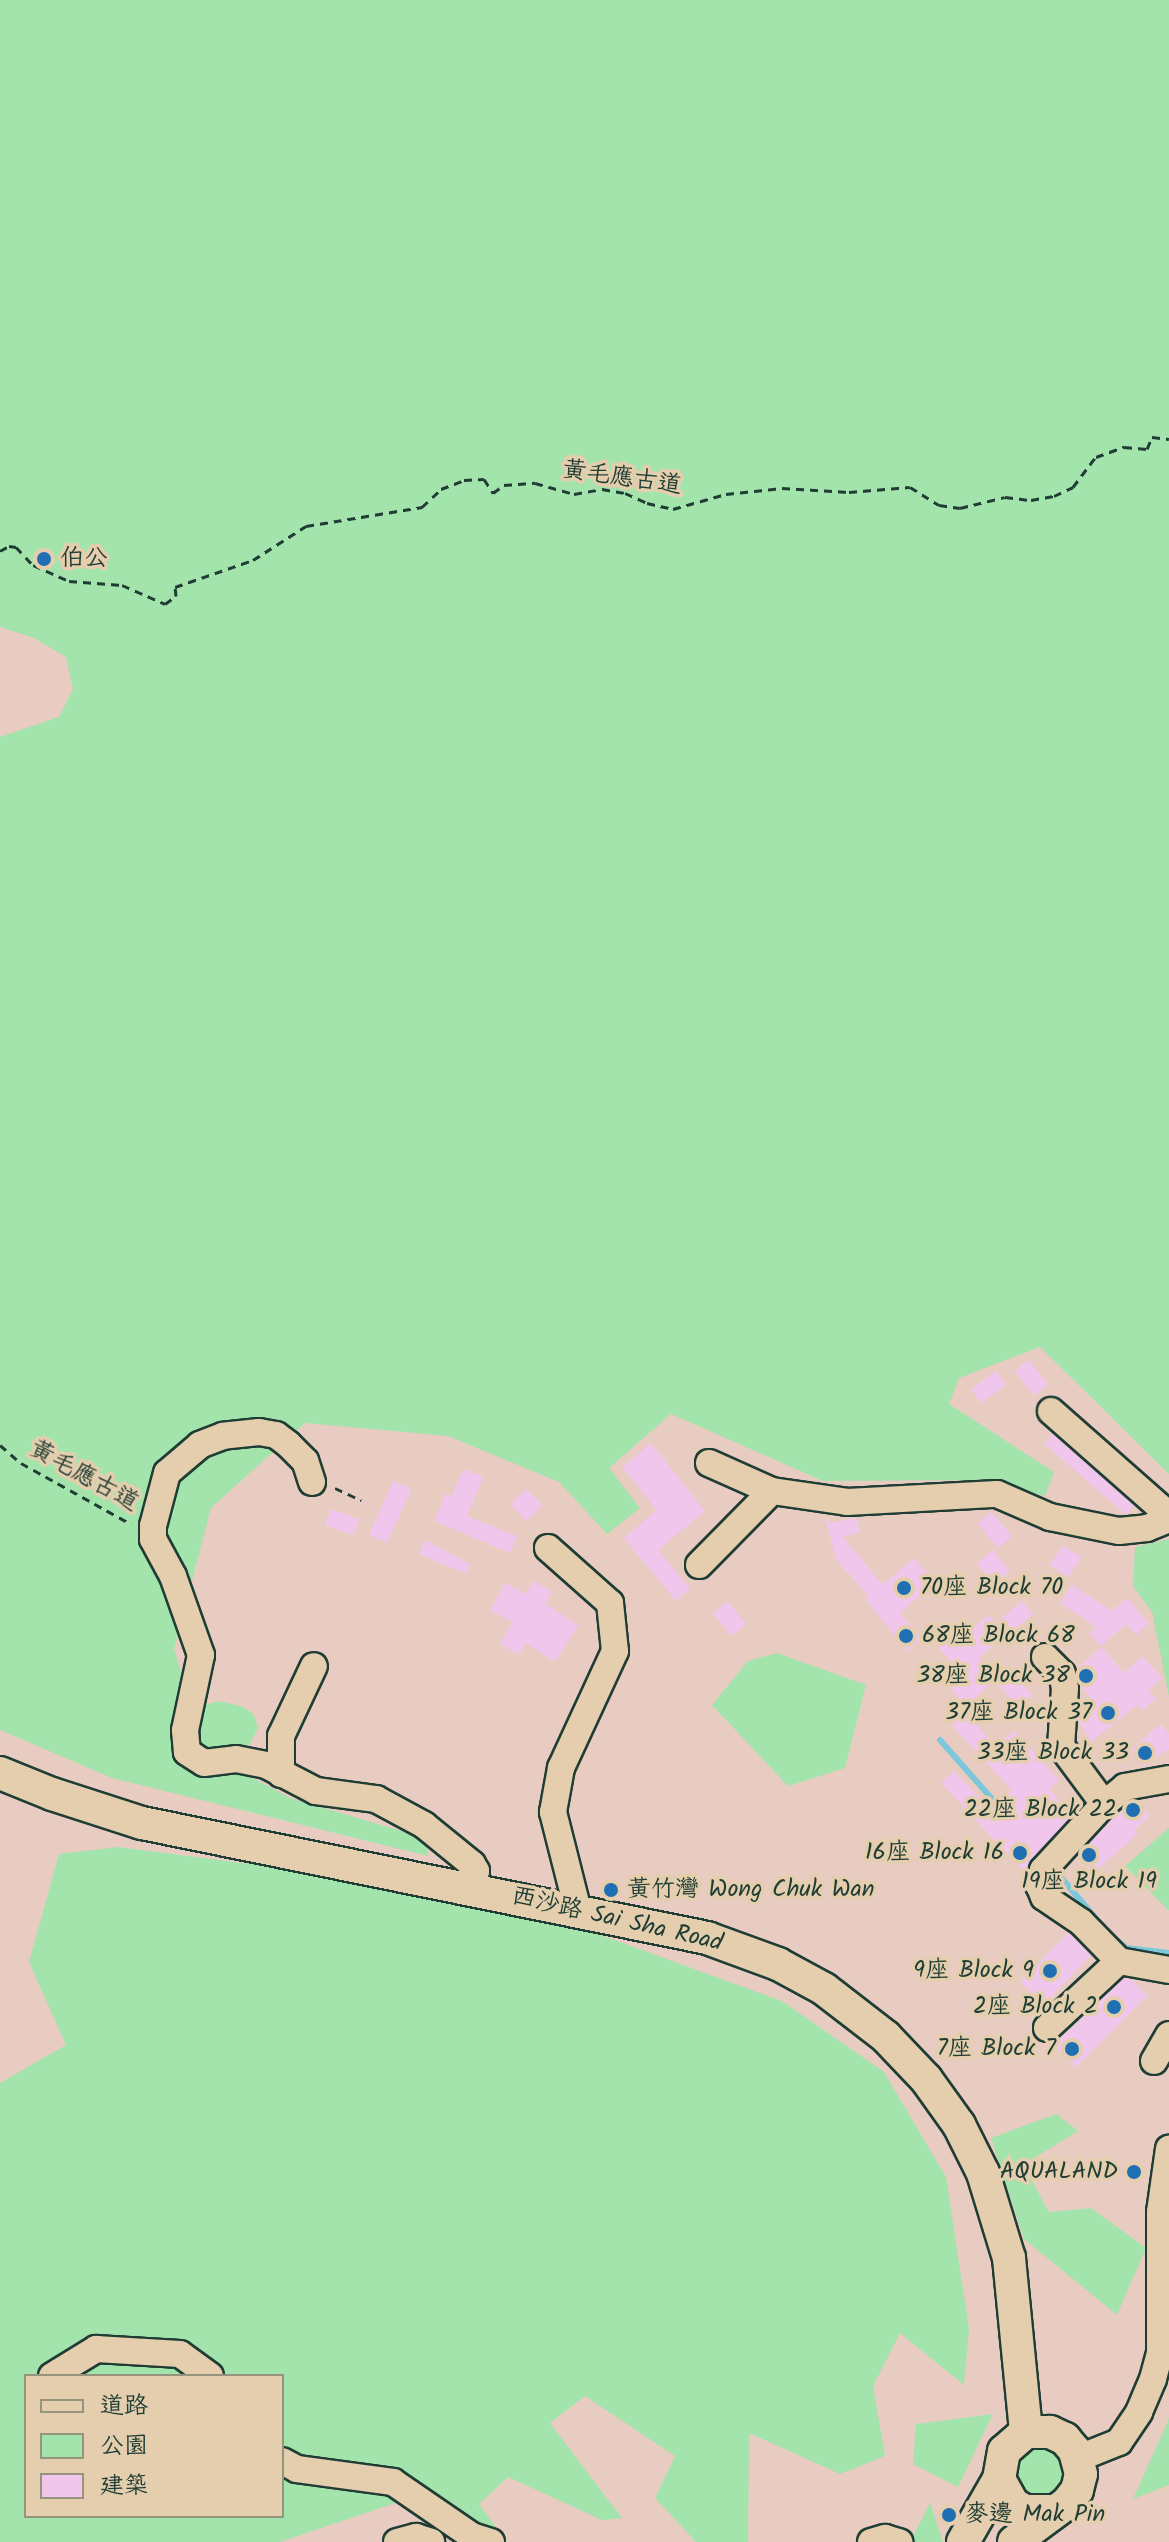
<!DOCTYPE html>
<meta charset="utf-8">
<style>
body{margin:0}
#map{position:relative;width:1169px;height:2542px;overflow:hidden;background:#e9ccc1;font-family:Kalam,"LXGW WenKai TC",sans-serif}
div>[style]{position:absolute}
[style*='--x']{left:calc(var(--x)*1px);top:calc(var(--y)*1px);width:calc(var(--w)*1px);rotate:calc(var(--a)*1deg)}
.green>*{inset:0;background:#a3e3ac}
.round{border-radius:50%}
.stream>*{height:6px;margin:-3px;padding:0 3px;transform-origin:3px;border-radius:3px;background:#7dc7dd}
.building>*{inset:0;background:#f1c6ed;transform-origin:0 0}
.path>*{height:3px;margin-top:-1.5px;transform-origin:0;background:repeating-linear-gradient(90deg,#1f3d34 0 8px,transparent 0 14px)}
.roads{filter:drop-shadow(2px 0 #1f3d34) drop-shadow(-2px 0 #1f3d34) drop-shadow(0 2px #1f3d34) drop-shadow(0 -2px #1f3d34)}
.minor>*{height:26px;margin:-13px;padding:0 13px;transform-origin:13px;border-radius:13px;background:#e5ceae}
.major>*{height:32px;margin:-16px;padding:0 16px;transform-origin:16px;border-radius:16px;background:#e5ceae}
.dots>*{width:22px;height:22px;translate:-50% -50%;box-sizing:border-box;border:4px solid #e5ceae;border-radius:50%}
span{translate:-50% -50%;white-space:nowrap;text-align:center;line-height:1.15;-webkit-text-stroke:7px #e5ceae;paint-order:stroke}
.street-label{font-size:24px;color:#1f3d34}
.poi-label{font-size:24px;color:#1f3d34}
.left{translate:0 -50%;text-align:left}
.right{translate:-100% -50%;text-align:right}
.legend{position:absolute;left:24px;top:2374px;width:260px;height:144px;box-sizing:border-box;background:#e5ceae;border:2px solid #96947d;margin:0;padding:10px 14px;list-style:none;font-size:24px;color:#1f3d34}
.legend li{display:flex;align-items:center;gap:16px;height:40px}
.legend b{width:40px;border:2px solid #96947d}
</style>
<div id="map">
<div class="green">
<div style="clip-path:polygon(0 0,1169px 0,1169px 1474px,1040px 1347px,959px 1378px,949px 1404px,1054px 1472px,1045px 1496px,979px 1480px,823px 1481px,671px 1414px,609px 1468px,640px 1508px,607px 1534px,559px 1482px,448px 1436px,305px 1423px,211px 1508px,174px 1649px,192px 1708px,219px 1701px,244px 1707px,254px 1715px,258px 1728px,250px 1744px,216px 1758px,290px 1798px,425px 1838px,428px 1856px,112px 1778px,0 1730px,0 737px,59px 717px,73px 689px,66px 657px,34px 638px,0 627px)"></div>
<div style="clip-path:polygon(1169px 1539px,1169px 1697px,1152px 1612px,1133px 1586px,1135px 1547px)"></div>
<div style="clip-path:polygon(777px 1653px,866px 1685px,845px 1768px,788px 1786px,712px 1705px,748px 1661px)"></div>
<div style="clip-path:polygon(1169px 1828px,1169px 1910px,1168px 1910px,1125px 1866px)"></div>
<div style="clip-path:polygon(evenodd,118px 1847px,298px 1870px,598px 1934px,782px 2001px,884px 2072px,946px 2177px,969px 2329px,964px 2385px,900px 2333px,873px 2386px,885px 2456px,840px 2474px,749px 2433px,748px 2542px,696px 2542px,655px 2498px,675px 2456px,585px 2396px,550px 2423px,622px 2518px,602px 2520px,508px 2477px,479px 2504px,507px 2542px,476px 2542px,416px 2496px,280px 2542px,0 2542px,0 2083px,66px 2045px,29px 1962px,59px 1854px,118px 1847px,26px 2376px,282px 2376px,282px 2516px,26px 2516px,26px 2376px)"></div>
<div style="clip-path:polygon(1056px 2114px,1078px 2131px,1023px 2165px,1049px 2212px,1091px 2208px,1146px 2248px,1117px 2315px,1024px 2239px,991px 2138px)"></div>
<div style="clip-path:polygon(993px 2414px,958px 2487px,913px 2464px,916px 2424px)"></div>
<div style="clip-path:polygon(1169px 2417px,1169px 2485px,1133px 2499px,1168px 2421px)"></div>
<div class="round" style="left:1014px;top:2448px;width:50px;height:50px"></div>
<div style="clip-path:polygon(930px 2503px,943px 2542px,910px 2542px)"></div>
</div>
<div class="stream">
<div style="--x:940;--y:1740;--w:92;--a:48.5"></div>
<div style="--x:1053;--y:1868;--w:77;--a:49.7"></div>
<div style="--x:1111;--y:1935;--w:20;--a:41"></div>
<div style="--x:1126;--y:1948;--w:43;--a:6.6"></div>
</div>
<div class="building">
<div style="left:1029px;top:1360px;width:31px;height:18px;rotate:52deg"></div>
<div style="left:996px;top:1371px;width:17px;height:31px;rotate:54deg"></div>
<div style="left:1053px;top:1434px;width:108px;height:13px;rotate:41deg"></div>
<div style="clip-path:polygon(651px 1443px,705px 1511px,658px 1550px,690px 1589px,676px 1601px,624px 1538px,657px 1510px,622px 1467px)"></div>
<div style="clip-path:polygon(463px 1469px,483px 1477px,467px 1516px,517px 1536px,510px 1553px,434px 1521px,446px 1493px,452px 1496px)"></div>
<div style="left:393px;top:1481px;width:20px;height:59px;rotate:24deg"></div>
<div style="left:526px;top:1489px;width:23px;height:22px;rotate:45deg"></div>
<div style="left:331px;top:1509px;width:30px;height:17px;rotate:20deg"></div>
<div style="left:991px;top:1512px;width:32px;height:18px;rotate:49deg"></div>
<div style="clip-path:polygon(825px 1517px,830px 1523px,856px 1518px,860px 1532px,843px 1537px,883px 1585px,914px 1558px,935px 1582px,900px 1613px,922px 1638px,907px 1651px,866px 1600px,869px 1597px,836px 1559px)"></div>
<div style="clip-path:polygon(425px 1540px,470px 1564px,466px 1574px,419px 1554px)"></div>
<div style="left:1063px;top:1545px;width:22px;height:24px;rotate:34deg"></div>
<div style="left:993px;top:1550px;width:27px;height:21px;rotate:51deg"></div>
<div style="clip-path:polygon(533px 1581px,552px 1592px,546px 1604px,578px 1625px,555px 1662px,526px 1643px,519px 1655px,500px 1644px,512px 1622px,490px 1610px,505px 1583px,526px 1594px)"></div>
<div style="clip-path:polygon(1072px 1585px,1112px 1611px,1127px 1598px,1149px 1623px,1136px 1635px,1126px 1624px,1101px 1646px,1089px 1633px,1096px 1627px,1060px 1603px)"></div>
<div style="left:727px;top:1601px;width:30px;height:19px;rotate:50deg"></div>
<div style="left:1022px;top:1601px;width:17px;height:26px;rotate:50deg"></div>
<div style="clip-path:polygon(988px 1615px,1006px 1634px,979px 1658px,997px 1678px,966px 1706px,951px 1688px,965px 1676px,939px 1648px,952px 1635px,958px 1642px)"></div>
<div style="clip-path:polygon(1102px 1647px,1124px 1673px,1142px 1656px,1162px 1678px,1149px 1690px,1156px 1699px,1142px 1711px,1137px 1705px,1091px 1742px,1079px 1721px,1097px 1706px,1081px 1686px,1077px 1668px)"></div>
<div style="left:1010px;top:1672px;width:32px;height:18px;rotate:46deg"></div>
<div style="clip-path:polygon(966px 1713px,996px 1746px,1014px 1731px,1059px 1780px,1049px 1789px,1072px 1815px,1024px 1871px,941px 1783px,954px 1771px,991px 1809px,1012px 1790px,952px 1726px)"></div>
<div style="clip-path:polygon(1161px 1724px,1169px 1734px,1169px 1749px,1143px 1767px,1129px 1751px)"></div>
<div style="clip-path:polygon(1138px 1801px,1150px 1816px,1134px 1830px,1138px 1834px,1093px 1873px,1078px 1856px,1115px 1816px)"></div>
<div style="left:1068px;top:1933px;width:32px;height:68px;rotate:44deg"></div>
<div style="clip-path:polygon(1124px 1978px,1131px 1979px,1147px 1996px,1076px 2067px,1054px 2045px)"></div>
</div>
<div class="path">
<div style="--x:0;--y:551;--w:10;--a:-29"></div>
<div style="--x:9;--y:546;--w:7;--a:8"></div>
<div style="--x:16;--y:547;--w:25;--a:47"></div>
<div style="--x:33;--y:565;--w:39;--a:24"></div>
<div style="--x:69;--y:581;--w:53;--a:4.3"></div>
<div style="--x:122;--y:585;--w:47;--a:23.8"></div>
<div style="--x:165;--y:604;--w:14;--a:-36"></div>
<div style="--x:176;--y:596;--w:9;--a:-96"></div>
<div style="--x:175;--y:587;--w:83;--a:-19.1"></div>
<div style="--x:253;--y:560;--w:63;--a:-32.7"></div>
<div style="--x:306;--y:526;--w:118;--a:-9.3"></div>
<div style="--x:422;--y:507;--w:26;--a:-43"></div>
<div style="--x:441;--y:489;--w:25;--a:-21"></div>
<div style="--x:464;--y:480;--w:20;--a:-3"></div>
<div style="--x:484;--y:479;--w:17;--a:57"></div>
<div style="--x:493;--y:493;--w:14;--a:-36"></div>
<div style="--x:504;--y:485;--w:31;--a:-4"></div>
<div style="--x:535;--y:483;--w:41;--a:15.8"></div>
<div style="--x:574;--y:494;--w:28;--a:-10"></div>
<div style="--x:602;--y:489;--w:23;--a:10"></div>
<div style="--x:625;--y:493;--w:24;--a:24"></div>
<div style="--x:647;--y:503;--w:27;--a:13"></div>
<div style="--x:673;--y:509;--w:55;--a:-15.8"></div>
<div style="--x:726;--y:494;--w:56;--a:-6.1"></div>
<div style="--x:782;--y:488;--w:67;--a:3.4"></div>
<div style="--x:849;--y:492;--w:61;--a:-4.7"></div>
<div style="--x:910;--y:487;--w:34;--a:32"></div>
<div style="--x:939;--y:505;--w:21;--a:8"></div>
<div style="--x:960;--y:508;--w:46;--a:-13.7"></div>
<div style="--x:1005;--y:497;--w:26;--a:7"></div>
<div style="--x:1031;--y:500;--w:23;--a:-10"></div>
<div style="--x:1054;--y:496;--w:21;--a:-25"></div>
<div style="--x:1073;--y:487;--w:38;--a:-53"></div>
<div style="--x:1096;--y:457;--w:30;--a:-20"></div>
<div style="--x:1124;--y:447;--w:23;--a:5"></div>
<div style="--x:1147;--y:449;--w:13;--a:-67"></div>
<div style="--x:1152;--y:437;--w:17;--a:7"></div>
<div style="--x:0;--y:1445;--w:28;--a:41"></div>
<div style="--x:21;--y:1463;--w:126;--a:29"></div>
<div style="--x:335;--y:1488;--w:29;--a:25"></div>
</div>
<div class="roads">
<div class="minor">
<div style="--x:1051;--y:1411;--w:157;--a:41.4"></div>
<div style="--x:709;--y:1463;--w:69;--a:24"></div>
<div style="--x:772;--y:1491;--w:76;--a:8.3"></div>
<div style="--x:847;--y:1502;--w:150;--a:-3.1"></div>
<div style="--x:997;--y:1494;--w:58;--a:23.5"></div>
<div style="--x:1050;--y:1517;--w:70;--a:11.5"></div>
<div style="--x:1119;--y:1531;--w:28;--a:-6"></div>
<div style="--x:1147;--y:1528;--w:24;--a:-22"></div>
<div style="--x:312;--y:1482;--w:22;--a:-108"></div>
<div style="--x:305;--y:1461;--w:24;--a:-135"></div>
<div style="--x:288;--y:1444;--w:15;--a:-143"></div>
<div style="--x:276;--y:1435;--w:17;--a:-170"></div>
<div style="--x:259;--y:1432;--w:36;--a:174"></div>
<div style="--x:223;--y:1436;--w:25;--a:159"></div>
<div style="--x:200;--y:1445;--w:43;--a:139.7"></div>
<div style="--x:167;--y:1473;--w:55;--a:104.8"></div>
<div style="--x:153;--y:1526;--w:13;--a:90"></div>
<div style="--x:153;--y:1539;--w:42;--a:61.6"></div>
<div style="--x:173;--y:1576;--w:84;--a:70.5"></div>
<div style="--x:201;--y:1655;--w:77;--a:102"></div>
<div style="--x:185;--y:1730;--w:22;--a:85"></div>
<div style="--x:187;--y:1752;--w:20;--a:33"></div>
<div style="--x:204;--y:1763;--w:32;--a:-7"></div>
<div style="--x:236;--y:1759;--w:31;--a:11"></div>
<div style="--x:266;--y:1765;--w:56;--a:27.5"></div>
<div style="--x:316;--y:1791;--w:61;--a:7.6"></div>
<div style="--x:376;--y:1799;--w:55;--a:28.4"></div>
<div style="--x:424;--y:1825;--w:62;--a:39.1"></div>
<div style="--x:472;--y:1864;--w:8;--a:60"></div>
<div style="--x:476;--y:1871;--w:18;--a:103"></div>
<div style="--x:548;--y:1548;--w:83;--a:41.6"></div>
<div style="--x:610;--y:1603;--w:48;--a:84.1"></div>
<div style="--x:615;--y:1651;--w:129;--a:114.8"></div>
<div style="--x:561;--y:1768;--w:45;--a:100.3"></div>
<div style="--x:553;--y:1812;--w:102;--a:75.8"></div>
<div style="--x:699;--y:1565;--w:104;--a:-45.4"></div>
<div style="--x:1045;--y:1657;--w:24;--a:45"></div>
<div style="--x:1062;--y:1674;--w:14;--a:78"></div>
<div style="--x:1065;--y:1688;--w:58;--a:93.9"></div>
<div style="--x:1061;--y:1746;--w:72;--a:53.4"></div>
<div style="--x:281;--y:1774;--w:38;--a:-90"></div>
<div style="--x:281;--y:1736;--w:77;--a:-64.8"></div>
<div style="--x:1169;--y:1779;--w:45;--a:169.7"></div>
<div style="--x:1125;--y:1787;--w:27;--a:141"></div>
<div style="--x:1104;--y:1804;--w:90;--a:132.7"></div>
<div style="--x:1043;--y:1870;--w:16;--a:105"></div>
<div style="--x:1039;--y:1885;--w:13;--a:67"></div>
<div style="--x:1044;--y:1897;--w:45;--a:34"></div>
<div style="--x:1081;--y:1922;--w:54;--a:45.7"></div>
<div style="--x:1119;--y:1961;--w:51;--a:10.2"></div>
<div style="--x:1047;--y:2028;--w:98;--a:-42.9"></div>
<div style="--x:1154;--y:2061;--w:30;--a:-60"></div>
<div style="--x:52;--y:2376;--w:52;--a:-31.5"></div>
<div style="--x:96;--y:2349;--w:84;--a:3.4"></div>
<div style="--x:180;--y:2354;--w:37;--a:36"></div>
<div style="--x:1079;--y:2458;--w:43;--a:-21.8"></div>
<div style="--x:1119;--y:2442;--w:36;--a:-56"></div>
<div style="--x:1139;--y:2412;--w:36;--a:-67"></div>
<div style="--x:1153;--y:2379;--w:27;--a:-75"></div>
<div style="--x:1160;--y:2353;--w:141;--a:-90"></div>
<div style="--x:1160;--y:2212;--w:64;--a:-81.9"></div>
<div style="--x:282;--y:2461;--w:17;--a:28"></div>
<div style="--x:297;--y:2469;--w:97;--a:7.7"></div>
<div style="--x:393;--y:2482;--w:96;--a:34.4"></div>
<div style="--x:472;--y:2536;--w:20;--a:18"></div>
<div style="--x:397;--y:2542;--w:20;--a:-15"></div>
<div style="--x:416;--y:2537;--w:16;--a:18"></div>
<div style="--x:871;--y:2542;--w:15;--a:-16"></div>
<div style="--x:885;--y:2538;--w:15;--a:16"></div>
</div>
<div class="major">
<div style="--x:0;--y:1773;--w:56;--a:22"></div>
<div style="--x:52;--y:1794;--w:95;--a:17.9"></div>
<div style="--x:142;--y:1823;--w:577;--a:11.5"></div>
<div style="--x:707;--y:1938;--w:76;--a:20.1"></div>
<div style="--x:778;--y:1964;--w:52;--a:28.5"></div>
<div style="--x:824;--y:1989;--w:78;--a:37.7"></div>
<div style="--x:886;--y:2037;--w:58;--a:46.4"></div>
<div style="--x:926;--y:2079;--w:57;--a:54.3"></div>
<div style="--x:959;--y:2125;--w:54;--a:63.4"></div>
<div style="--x:983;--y:2173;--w:89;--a:73"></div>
<div style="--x:1009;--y:2258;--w:175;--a:84.4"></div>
<div style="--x:963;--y:2542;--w:73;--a:-60.3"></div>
<div style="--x:1014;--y:2542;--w:66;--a:-36.3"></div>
<div style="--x:1067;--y:2503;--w:16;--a:-52"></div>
<div style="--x:1077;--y:2490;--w:16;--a:-76"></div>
<div style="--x:1081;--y:2474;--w:24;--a:-105"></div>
<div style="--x:1075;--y:2451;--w:16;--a:-130"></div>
<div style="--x:1065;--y:2439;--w:17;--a:-155"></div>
<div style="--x:1050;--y:2432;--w:24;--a:180"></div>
<div style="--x:1026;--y:2432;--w:29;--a:139"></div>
<div style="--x:1004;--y:2451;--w:28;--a:100"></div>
<div style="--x:999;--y:2479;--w:29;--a:61"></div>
<div style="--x:1013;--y:2504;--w:14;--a:30"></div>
<div style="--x:1025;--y:2511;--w:28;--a:0"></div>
</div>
</div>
<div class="dots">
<div style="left:44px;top:559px;background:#1f6fb2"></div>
<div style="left:904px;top:1588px;background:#1f6fb2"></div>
<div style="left:906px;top:1636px;background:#1f6fb2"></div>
<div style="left:1086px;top:1676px;background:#1f6fb2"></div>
<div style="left:1108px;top:1713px;background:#1f6fb2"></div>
<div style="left:1145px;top:1753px;background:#1f6fb2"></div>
<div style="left:1133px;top:1810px;background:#1f6fb2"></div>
<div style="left:1020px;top:1853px;background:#1f6fb2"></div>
<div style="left:1089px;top:1855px;background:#1f6fb2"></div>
<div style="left:611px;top:1890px;background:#1f6fb2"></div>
<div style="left:1050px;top:1971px;background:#1f6fb2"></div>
<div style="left:1114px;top:2007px;background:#1f6fb2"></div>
<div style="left:1072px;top:2049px;background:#1f6fb2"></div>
<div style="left:1134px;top:2172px;background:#1f6fb2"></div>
<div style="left:949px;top:2515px;background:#1f6fb2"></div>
</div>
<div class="street-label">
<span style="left:622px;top:478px;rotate:8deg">黃毛應古道</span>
<span style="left:84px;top:1476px;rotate:29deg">黃毛應古道</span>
<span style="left:617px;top:1920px;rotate:13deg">西沙路 Sai Sha Road</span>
</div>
<div class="poi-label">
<span class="left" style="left:60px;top:559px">伯公</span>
<span class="left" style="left:920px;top:1588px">70座 Block 70</span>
<span class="left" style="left:922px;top:1636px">68座 Block 68</span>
<span class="right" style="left:1070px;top:1676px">38座 Block 38</span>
<span class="right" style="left:1092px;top:1713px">37座 Block 37</span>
<span class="right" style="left:1129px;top:1753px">33座 Block 33</span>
<span class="right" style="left:1117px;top:1810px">22座 Block 22</span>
<span class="right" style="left:1004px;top:1853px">16座 Block 16</span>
<span style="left:1089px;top:1882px">19座 Block 19</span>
<span class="left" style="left:627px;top:1890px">黃竹灣 Wong Chuk Wan</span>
<span class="right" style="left:1034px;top:1971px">9座 Block 9</span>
<span class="right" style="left:1098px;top:2007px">2座 Block 2</span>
<span class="right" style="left:1056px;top:2049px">7座 Block 7</span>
<span class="right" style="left:1118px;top:2172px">AQUALAND</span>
<span class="left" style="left:965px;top:2515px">麥邊 Mak Pin</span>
</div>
<ul class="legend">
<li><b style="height:10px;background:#e5ceae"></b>道路</li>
<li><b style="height:22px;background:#a3e3ac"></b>公園</li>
<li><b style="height:22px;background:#f1c6ed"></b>建築</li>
</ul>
</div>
